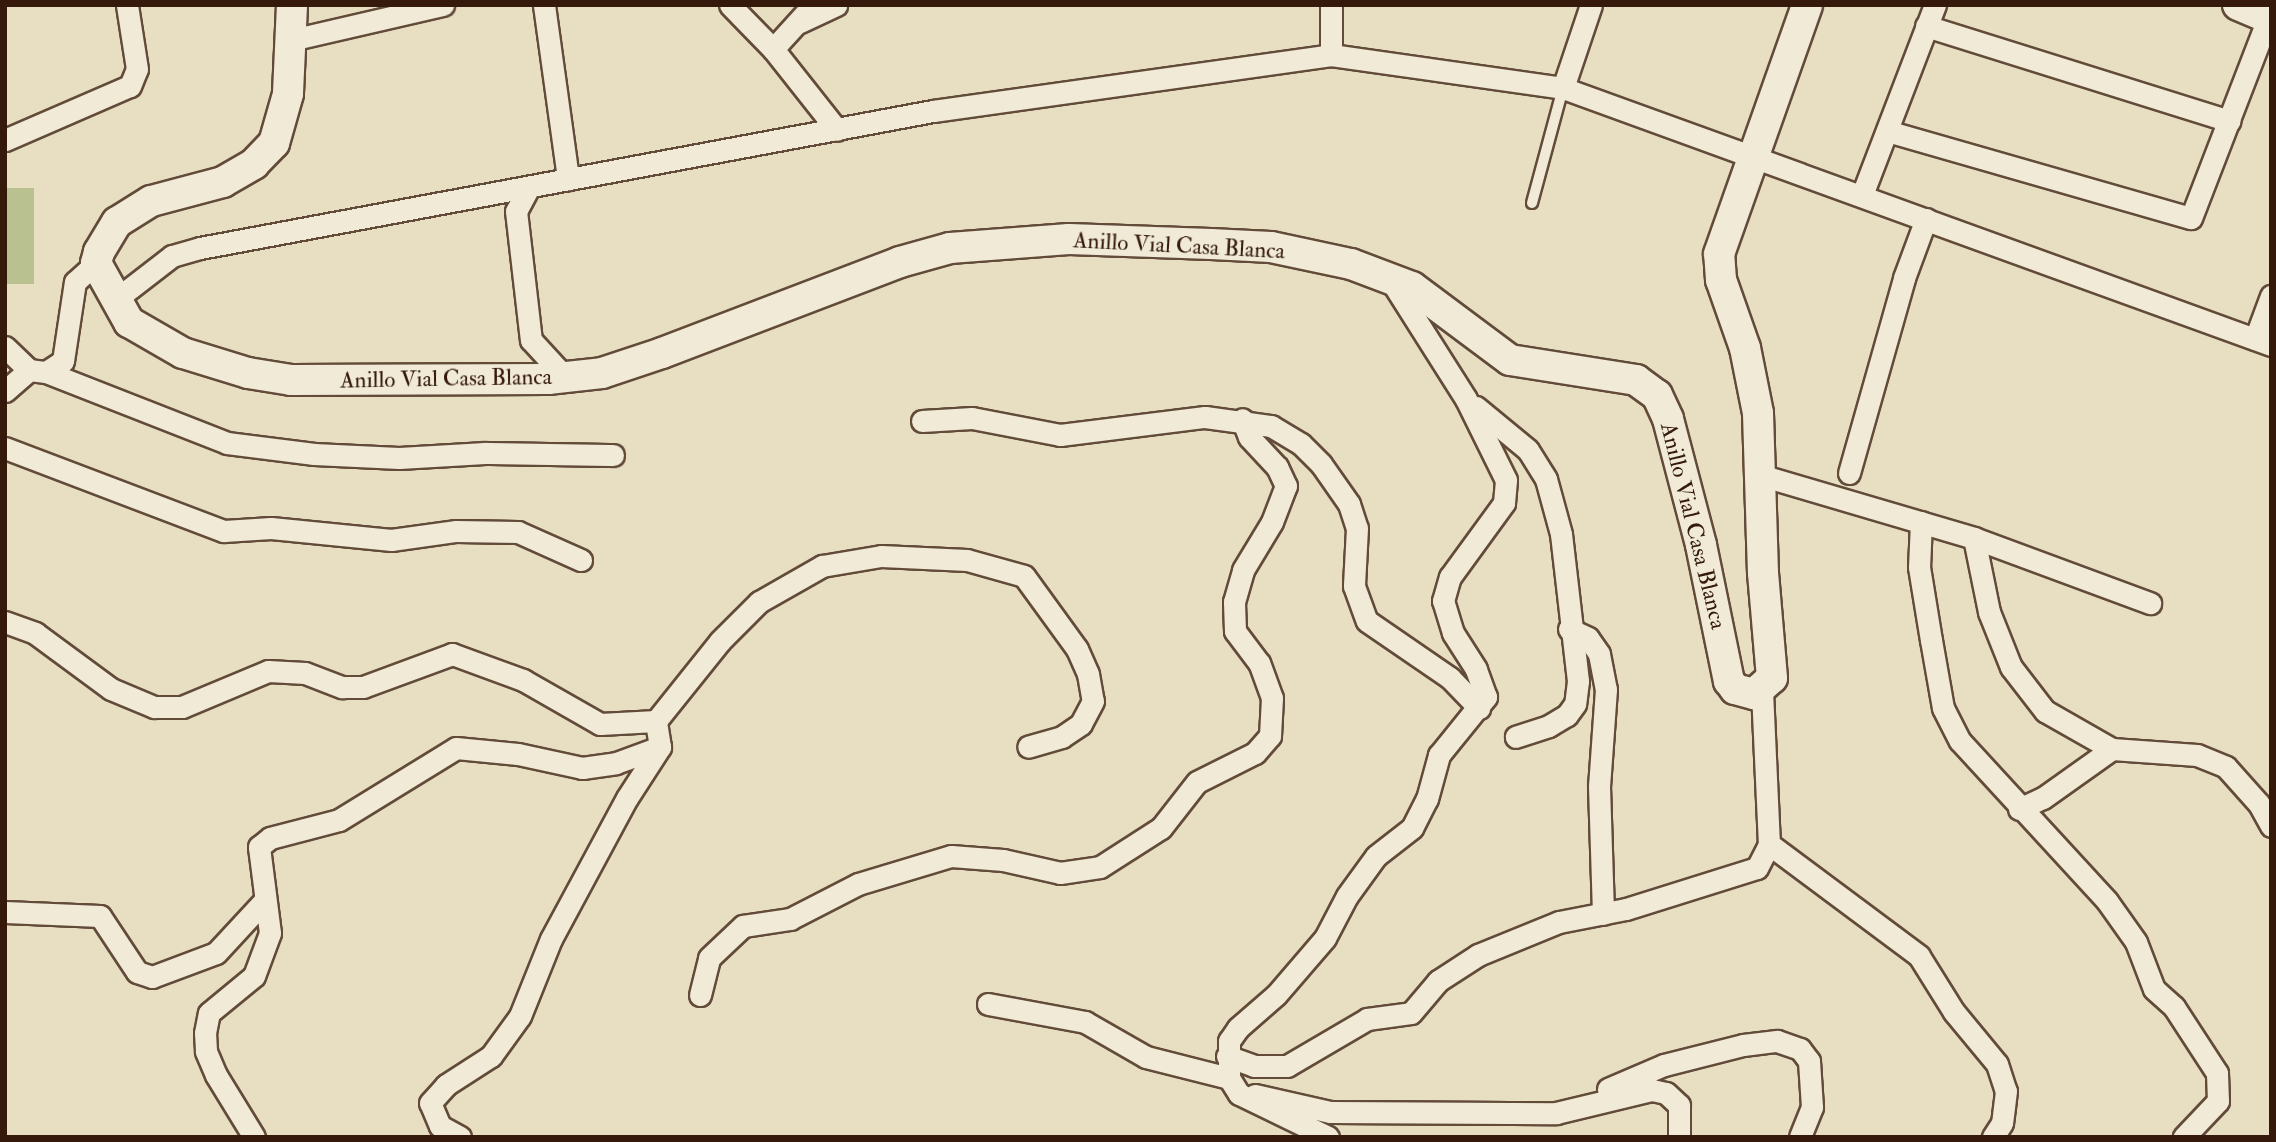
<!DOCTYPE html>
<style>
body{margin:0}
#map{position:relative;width:2276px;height:1142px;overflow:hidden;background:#e8dfc2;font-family:"IM FELL Double Pica",serif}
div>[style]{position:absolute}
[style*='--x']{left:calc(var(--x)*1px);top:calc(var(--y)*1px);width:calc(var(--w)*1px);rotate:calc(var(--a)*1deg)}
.green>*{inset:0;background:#b9c190;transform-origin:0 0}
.roads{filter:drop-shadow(2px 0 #624b39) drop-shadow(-2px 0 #624b39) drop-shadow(0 2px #624b39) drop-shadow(0 -2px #624b39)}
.lane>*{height:10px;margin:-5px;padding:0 5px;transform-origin:5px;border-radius:5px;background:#f0ead7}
.street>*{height:21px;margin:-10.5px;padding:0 10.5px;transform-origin:10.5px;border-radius:10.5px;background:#f0ead7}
.secondary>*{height:30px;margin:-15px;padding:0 15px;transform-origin:15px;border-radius:15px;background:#f0ead7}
span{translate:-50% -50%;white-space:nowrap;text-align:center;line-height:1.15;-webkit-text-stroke:5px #f0ead7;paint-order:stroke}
.street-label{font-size:23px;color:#351a0b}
.frame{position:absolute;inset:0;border:7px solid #351a0b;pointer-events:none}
</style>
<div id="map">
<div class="green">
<div style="left:5px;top:188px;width:29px;height:96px"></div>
</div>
<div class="roads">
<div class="lane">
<div style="--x:1532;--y:203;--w:119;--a:-74.9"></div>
</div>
<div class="street">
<div style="--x:544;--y:5;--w:176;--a:82.1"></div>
<div style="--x:730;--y:5;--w:62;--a:45.7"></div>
<div style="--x:773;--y:49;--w:103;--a:51.7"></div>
<div style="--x:800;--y:22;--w:40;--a:-25"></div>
<div style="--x:1926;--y:26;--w:318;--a:17.4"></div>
<div style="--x:291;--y:40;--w:156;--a:-13"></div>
<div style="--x:773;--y:49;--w:59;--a:-47.7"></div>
<div style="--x:1331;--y:55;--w:50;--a:-90"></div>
<div style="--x:1563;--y:88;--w:88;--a:-71.4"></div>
<div style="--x:1887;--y:131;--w:316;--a:16"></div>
<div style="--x:2191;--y:218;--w:214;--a:-68.9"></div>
<div style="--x:5;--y:140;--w:136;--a:-23.4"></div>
<div style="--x:130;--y:86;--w:18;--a:-68"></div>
<div style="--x:137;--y:69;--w:65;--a:-98.9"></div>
<div style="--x:529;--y:187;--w:27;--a:118"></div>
<div style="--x:516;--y:211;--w:130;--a:83.4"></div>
<div style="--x:531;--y:340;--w:50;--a:47.4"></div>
<div style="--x:1862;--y:195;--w:204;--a:-69"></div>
<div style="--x:115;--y:300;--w:72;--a:-37.7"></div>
<div style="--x:172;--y:256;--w:29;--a:-16"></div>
<div style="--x:200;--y:248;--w:746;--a:-10.59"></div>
<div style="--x:933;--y:111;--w:402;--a:-8"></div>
<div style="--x:1331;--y:55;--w:234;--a:8.1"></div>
<div style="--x:1563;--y:88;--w:753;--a:19.95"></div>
<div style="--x:2255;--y:339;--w:46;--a:-69.6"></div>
<div style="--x:5;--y:347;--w:33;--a:44"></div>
<div style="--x:29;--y:370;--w:17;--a:7"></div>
<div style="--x:46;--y:372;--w:20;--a:-33"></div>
<div style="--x:63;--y:361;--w:80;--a:-81.4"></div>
<div style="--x:75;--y:282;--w:28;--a:-42"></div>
<div style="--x:46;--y:372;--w:194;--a:21.4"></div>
<div style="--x:227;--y:443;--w:88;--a:7.2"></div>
<div style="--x:314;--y:454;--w:85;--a:2.7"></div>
<div style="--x:399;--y:458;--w:86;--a:-3.3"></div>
<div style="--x:485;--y:453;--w:128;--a:0.9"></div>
<div style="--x:5;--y:391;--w:32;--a:-41"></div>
<div style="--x:1476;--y:407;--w:67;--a:39.6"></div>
<div style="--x:1528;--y:450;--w:34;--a:58"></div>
<div style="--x:1546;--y:479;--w:57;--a:74.7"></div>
<div style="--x:1561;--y:534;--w:148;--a:83.4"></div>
<div style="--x:1578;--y:681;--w:23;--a:97"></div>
<div style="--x:1575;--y:704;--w:14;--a:126"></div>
<div style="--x:1567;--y:715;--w:21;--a:149"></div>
<div style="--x:1549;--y:726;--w:35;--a:162"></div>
<div style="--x:922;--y:421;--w:50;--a:-3.4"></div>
<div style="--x:972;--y:418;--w:90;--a:10.9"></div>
<div style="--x:1060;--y:435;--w:146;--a:-7.1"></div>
<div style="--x:1205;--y:417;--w:67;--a:7.8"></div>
<div style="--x:1271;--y:426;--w:35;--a:31"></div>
<div style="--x:1301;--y:444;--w:28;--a:45"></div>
<div style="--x:1321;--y:464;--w:49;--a:55"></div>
<div style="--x:1349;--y:504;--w:25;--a:72"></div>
<div style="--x:1357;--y:528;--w:58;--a:93"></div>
<div style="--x:1354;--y:586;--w:37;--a:70"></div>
<div style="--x:1367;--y:621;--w:101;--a:34.5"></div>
<div style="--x:1450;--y:678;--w:42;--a:46"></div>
<div style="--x:5;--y:448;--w:234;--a:20.8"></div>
<div style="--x:224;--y:531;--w:47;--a:-3.7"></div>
<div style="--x:271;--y:528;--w:121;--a:5.7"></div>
<div style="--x:391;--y:540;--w:66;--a:-7.9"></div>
<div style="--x:456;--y:531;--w:62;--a:0.9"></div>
<div style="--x:518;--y:532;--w:69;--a:24"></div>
<div style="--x:1849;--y:473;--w:203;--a:-74.2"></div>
<div style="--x:1904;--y:278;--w:63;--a:-69.6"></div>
<div style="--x:1760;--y:475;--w:223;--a:16.4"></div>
<div style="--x:1974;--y:538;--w:188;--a:20.3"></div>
<div style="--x:1921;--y:522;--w:45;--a:92.5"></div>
<div style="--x:1919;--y:567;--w:74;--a:80.7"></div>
<div style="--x:1931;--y:640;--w:69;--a:80"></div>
<div style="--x:1943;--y:708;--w:37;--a:63"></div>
<div style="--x:1960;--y:741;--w:217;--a:47.4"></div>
<div style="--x:2107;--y:901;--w:50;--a:54.7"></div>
<div style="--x:2136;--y:942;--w:50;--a:69"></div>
<div style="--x:2154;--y:989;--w:27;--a:42"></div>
<div style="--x:2174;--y:1007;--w:79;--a:56.9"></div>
<div style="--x:2217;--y:1073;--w:28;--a:88"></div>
<div style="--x:2218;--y:1101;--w:50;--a:133.4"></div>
<div style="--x:1974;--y:538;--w:76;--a:78.5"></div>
<div style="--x:1989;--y:612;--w:59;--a:68.2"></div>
<div style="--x:2011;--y:667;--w:56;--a:52.3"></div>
<div style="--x:2045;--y:711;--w:77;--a:29.6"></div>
<div style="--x:2112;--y:749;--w:85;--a:4"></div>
<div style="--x:2197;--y:755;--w:31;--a:22"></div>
<div style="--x:2226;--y:767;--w:50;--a:48.3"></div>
<div style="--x:2259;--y:804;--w:25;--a:61"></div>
<div style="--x:5;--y:622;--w:32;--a:20"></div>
<div style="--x:35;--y:633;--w:94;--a:36.4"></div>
<div style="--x:111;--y:689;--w:47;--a:22.7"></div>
<div style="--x:154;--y:707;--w:28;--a:0"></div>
<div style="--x:182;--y:707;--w:93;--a:-22.7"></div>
<div style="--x:268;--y:671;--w:37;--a:3"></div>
<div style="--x:305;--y:673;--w:40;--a:21"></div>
<div style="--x:342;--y:687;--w:21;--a:0"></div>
<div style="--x:363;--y:687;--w:95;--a:-20.3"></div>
<div style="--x:452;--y:654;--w:76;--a:20.1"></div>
<div style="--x:523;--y:680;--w:89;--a:29.7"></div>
<div style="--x:600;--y:724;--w:56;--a:-3.1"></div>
<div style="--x:1569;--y:629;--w:21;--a:25"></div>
<div style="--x:1588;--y:638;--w:19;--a:55"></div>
<div style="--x:1599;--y:654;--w:36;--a:79"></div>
<div style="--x:1606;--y:689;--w:97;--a:94.1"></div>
<div style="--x:1599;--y:786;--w:128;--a:88.2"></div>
<div style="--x:1762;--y:691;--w:153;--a:87.4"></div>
<div style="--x:1769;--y:844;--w:187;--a:36.7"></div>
<div style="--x:1919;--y:956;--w:66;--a:58"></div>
<div style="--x:1954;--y:1012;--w:67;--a:50.4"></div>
<div style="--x:1997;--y:1064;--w:28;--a:72"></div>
<div style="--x:2006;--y:1091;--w:32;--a:97"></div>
<div style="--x:2002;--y:1123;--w:17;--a:123"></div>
<div style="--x:2019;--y:809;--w:26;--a:-25"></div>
<div style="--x:2043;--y:798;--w:85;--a:-35.4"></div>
<div style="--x:5;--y:912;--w:95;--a:2.4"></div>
<div style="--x:100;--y:916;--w:67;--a:56.5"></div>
<div style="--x:137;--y:972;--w:16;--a:18"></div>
<div style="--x:152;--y:977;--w:68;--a:-20.6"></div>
<div style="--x:216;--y:953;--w:72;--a:-47.2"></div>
<div style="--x:700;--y:995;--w:38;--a:-76"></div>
<div style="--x:709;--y:958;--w:47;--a:-43.3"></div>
<div style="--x:743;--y:926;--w:48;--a:-8.5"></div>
<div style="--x:790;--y:919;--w:76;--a:-27.2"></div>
<div style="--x:858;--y:884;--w:97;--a:-16.8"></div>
<div style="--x:951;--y:856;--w:52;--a:4.4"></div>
<div style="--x:1003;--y:860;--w:58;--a:12.8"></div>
<div style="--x:1060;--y:873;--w:40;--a:-8.5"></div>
<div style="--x:1100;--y:867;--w:72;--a:-32.6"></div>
<div style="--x:1161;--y:828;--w:58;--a:-52"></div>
<div style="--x:1197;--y:782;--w:65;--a:-26.6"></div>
<div style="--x:1255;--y:753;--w:23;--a:-49"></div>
<div style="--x:1270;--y:736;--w:38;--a:-87"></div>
<div style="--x:1272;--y:698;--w:37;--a:-110"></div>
<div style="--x:1259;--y:663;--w:40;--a:-127"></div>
<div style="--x:1235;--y:631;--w:29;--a:-92"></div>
<div style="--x:1234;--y:602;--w:33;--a:-74"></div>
<div style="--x:1243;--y:570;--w:56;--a:-58.9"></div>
<div style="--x:1272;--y:522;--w:39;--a:-69"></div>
<div style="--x:1286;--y:486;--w:21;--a:-115"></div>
<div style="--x:1277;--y:467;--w:41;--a:-133"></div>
<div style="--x:1249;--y:437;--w:19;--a:-111"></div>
<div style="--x:988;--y:1004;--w:99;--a:10.5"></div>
<div style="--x:1085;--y:1022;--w:70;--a:29.8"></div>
<div style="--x:1146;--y:1057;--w:86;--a:14.2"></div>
<div style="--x:1227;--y:1056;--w:29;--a:20"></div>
<div style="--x:1254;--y:1066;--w:33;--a:0"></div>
<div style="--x:1287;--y:1066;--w:93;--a:-30.4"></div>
<div style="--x:1367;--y:1019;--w:44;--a:-7.8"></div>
<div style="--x:1411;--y:1013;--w:42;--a:-49.8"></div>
<div style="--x:1438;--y:981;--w:48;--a:-33"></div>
<div style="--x:1478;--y:955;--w:87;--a:-22.2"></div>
<div style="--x:1559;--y:922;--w:68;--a:-11"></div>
<div style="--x:1626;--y:909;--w:137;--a:-17.4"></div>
<div style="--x:1757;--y:868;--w:27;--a:-63"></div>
<div style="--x:1608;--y:1089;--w:61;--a:-23.2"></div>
<div style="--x:1664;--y:1065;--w:81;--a:-14.2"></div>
<div style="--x:1743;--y:1045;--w:34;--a:-7"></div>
<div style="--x:1777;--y:1041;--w:24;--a:19"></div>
<div style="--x:1800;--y:1049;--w:15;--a:53"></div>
<div style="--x:1809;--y:1061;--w:46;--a:86.3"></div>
<div style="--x:1812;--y:1107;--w:32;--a:112"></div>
<div style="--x:1255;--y:1095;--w:77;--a:12.8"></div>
<div style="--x:1330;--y:1112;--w:226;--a:0.3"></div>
<div style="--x:1556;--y:1113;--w:99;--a:-13.5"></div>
<div style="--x:1652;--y:1090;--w:14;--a:12"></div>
<div style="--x:1666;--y:1093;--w:18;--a:43"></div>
<div style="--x:1679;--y:1105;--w:32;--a:90"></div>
<div style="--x:254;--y:1137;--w:73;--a:-121.5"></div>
<div style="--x:216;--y:1075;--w:26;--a:-113"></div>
<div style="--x:206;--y:1051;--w:18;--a:-93"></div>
<div style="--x:205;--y:1033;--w:20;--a:-79"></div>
<div style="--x:209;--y:1013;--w:58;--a:-39.4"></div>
<div style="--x:254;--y:976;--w:46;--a:-69.6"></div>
<div style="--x:270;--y:933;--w:87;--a:-97.3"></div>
<div style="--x:259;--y:847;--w:14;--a:-39"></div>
<div style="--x:270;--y:838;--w:71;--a:-14.6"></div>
<div style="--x:339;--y:820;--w:137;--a:-31.6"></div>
<div style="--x:456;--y:748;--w:62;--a:5.5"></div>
<div style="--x:518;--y:754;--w:66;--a:12.3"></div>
<div style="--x:582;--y:768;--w:34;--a:-8"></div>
<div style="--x:616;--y:763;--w:47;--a:-20"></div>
<div style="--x:460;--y:1137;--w:23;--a:-151"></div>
<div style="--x:440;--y:1126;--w:25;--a:-113"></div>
<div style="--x:430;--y:1103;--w:24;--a:-48"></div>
<div style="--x:446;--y:1085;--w:54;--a:-32.8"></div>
<div style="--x:491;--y:1056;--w:49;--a:-54.1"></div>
<div style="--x:520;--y:1016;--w:83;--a:-68.1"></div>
<div style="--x:551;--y:939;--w:160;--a:-61.7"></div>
<div style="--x:627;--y:798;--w:61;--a:-57.1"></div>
<div style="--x:660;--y:747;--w:26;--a:-99"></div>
<div style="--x:656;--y:721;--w:102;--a:-51.3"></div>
<div style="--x:720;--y:641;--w:55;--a:-45"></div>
<div style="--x:759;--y:602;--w:73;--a:-29.7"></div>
<div style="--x:822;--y:566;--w:60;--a:-9.6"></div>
<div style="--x:881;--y:556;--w:86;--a:2.7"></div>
<div style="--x:967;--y:560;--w:59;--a:15.7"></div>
<div style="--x:1024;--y:576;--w:90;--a:54"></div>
<div style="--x:1077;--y:649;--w:27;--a:66"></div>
<div style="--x:1088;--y:674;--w:27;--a:80"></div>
<div style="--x:1093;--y:701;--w:26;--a:118"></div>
<div style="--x:1081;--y:724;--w:23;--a:146"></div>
<div style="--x:1062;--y:737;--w:35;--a:164"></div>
<div style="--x:1328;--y:1137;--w:99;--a:-154.2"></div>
<div style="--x:1239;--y:1094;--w:19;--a:-122"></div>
<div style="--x:1229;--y:1078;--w:37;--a:-90"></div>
<div style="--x:1229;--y:1041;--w:16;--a:-55"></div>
<div style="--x:1238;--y:1028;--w:50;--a:-41"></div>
<div style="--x:1276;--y:995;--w:75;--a:-49.3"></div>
<div style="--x:1325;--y:938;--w:47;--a:-62.4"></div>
<div style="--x:1347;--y:896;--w:49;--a:-54.1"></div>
<div style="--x:1376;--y:856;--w:46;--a:-37.9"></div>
<div style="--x:1412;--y:828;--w:33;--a:-63"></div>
<div style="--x:1427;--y:799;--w:46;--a:-74.7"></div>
<div style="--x:1439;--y:755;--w:75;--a:-51"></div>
<div style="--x:1486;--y:697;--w:30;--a:-110"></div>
<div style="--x:1476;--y:669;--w:43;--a:-122.6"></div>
<div style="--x:1453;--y:633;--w:34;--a:-107"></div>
<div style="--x:1443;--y:601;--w:25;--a:-74"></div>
<div style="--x:1450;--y:577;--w:92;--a:-53.9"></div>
<div style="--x:1504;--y:503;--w:23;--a:-85"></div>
<div style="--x:1506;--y:480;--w:90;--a:-116.3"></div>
<div style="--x:1466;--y:399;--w:146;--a:-122.4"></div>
</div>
<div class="secondary">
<div style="--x:292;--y:5;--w:89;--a:92.6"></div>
<div style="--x:288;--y:94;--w:51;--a:105.9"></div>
<div style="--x:274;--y:143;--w:29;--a:134"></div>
<div style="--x:254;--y:164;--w:36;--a:150"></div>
<div style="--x:223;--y:182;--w:74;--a:165.2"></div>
<div style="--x:151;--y:201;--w:40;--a:148"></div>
<div style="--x:117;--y:222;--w:35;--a:121"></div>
<div style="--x:99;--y:252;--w:11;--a:105"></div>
<div style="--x:96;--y:263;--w:68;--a:60.8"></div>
<div style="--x:129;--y:322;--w:62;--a:29.9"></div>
<div style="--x:183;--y:353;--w:68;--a:17.1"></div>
<div style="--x:248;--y:373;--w:44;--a:9.2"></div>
<div style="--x:291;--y:380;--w:257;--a:-0.2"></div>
<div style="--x:548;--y:379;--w:54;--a:-6.3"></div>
<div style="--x:602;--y:373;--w:63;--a:-18.4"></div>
<div style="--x:662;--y:353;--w:255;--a:-20.9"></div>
<div style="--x:900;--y:262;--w:52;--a:-15.6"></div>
<div style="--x:950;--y:248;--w:119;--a:-4.3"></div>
<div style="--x:1069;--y:239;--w:142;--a:2"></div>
<div style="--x:1211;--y:244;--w:60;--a:2.9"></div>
<div style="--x:1271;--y:247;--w:82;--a:12"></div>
<div style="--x:1351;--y:264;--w:65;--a:20.7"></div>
<div style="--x:1412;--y:287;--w:122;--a:36.7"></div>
<div style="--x:1510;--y:360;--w:128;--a:9"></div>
<div style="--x:1636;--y:380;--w:26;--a:36"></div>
<div style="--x:1657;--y:395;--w:26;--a:65"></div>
<div style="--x:1668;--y:419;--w:130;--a:75.3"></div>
<div style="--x:1701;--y:545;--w:139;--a:78.4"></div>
<div style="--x:1729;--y:681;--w:10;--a:53"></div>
<div style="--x:1735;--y:689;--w:20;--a:15"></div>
<div style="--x:1754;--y:694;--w:24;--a:-42"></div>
<div style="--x:1772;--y:678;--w:105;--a:-94.9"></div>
<div style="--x:1763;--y:573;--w:160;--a:-91.8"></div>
<div style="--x:1758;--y:413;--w:66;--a:-101.3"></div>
<div style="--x:1745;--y:348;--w:72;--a:-109.4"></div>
<div style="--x:1721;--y:280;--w:26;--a:-94"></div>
<div style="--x:1719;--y:254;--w:264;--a:-70.5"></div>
<div style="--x:2238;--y:5;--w:36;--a:23"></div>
</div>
</div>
<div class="street-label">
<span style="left:1179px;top:246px;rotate:3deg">Anillo Vial Casa Blanca</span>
<span style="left:446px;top:379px;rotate:-1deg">Anillo Vial Casa Blanca</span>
<span style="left:1693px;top:526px;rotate:76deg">Anillo Vial Casa Blanca</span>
</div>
<div class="frame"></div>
</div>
